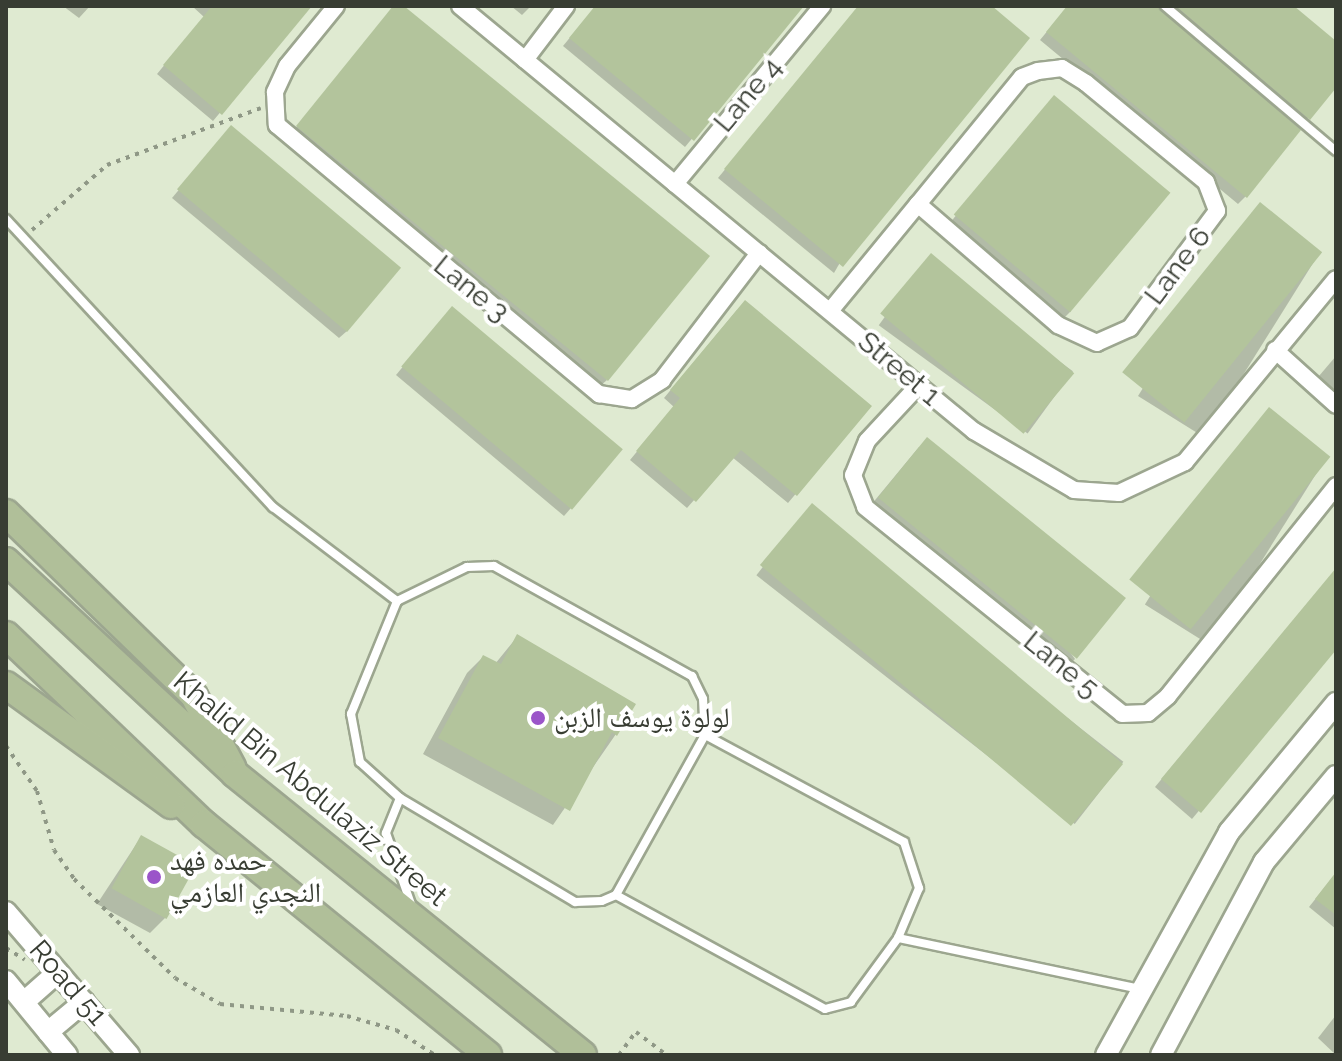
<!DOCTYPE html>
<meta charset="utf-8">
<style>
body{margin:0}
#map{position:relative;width:1342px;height:1061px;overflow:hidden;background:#dfead1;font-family:Raleway,"Noto Naskh Arabic",sans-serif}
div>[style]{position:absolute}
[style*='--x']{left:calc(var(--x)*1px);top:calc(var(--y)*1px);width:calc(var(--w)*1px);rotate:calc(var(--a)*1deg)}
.shadow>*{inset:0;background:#0003;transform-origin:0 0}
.building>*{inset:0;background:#b3c49c;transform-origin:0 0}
.path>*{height:4px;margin-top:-2px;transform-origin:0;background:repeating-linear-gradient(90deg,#8f9886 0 4px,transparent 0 10px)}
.roads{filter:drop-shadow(2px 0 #9ca68f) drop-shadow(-2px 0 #9ca68f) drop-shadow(0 2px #9ca68f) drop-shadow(0 -2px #9ca68f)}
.service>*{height:8px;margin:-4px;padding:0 4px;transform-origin:4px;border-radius:4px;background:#fff}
.minor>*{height:16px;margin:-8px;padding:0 8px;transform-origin:8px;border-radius:8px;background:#fff}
.tertiary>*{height:20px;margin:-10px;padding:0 10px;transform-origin:10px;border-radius:10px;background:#fff}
.primary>*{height:26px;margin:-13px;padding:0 13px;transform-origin:13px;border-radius:13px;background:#b0bf99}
.dots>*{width:22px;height:22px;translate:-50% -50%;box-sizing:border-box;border:4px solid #fff;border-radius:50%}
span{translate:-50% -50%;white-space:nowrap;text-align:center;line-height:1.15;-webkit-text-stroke:8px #fff;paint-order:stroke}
.street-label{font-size:28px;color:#383d33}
.poi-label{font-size:28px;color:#383d33}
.left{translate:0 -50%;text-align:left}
.frame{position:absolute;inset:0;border:8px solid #383d33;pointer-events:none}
</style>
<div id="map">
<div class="shadow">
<div style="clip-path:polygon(63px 6px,90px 6px,79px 18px)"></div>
<div style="clip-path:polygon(192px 6px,309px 6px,213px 121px,157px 74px,204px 17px)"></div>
<div style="clip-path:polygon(395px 6px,607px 380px,599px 387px,290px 135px)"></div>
<div style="clip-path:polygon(511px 6px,531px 6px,522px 15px)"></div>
<div style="clip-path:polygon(596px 6px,802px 6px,685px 147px,563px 46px)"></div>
<div style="clip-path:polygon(859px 6px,988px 6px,834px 273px,718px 178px)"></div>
<div style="clip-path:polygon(1068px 6px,1291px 6px,1336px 43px,1336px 84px,1301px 126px,1239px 81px,1246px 196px,1238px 204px,1040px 40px)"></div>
<div style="clip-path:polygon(1047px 105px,1071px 311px,1063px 319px,949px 224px)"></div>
<div style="clip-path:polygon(224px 136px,347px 331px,339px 338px,172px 198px)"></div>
<div style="left:1253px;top:212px;width:78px;height:217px;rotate:32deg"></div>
<div style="left:924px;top:263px;width:184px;height:77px;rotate:36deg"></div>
<div style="clip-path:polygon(737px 310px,869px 407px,788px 503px,732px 457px,687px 508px,630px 460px,674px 407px,664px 398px)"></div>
<div style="clip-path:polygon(445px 316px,571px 508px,564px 516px,396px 375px)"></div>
<div style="clip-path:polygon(1336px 356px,1336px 391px,1319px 376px)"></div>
<div style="left:1262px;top:417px;width:76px;height:221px;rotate:32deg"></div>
<div style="clip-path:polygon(919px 447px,1075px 659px,1067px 667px,871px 505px)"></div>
<div style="left:805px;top:513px;width:404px;height:79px;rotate:38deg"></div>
<div style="clip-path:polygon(1336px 569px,1336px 647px,1192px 819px,1155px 787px)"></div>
<div style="clip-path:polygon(517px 637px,616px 734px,553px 825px,423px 754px,467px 673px,483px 657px,495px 664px)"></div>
<div style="clip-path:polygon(141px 837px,166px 917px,150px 933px,97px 904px)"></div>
<div style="clip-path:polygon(1336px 873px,1336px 929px,1309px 907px)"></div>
<div style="clip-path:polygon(1336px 1015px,1336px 1055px,1318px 1038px)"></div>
</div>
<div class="building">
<div style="clip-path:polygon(212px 6px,312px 6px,222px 115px,163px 65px)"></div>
<div style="clip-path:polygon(393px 6px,404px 6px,710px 256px,608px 381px,296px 126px)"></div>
<div style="clip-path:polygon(595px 6px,804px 6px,694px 141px,569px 38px)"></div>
<div style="clip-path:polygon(858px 6px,992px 6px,1030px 38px,843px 267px,724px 169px)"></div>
<div style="clip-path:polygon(1067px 6px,1158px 6px,1301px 130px,1247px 198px,1046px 32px)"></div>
<div style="clip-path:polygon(1176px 6px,1294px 6px,1336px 41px,1336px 88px,1310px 120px)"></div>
<div style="left:1054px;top:95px;width:152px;height:156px;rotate:40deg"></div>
<div style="left:231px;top:125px;width:222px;height:84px;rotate:40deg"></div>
<div style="left:1260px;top:202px;width:80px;height:219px;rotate:39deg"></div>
<div style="left:931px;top:253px;width:187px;height:79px;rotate:40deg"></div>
<div style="clip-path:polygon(745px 300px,872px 406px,797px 496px,741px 450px,696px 502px,636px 451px,680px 398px,670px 390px)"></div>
<div style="left:452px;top:306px;width:223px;height:79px;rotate:40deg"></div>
<div style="left:1269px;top:407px;width:79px;height:222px;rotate:39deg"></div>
<div style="left:927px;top:437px;width:256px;height:78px;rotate:39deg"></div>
<div style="left:812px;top:503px;width:406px;height:81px;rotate:40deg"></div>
<div style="clip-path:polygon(1336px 568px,1336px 650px,1201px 813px,1161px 779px)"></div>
<div style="clip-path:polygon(517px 634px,636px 704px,617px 736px,612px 732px,570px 811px,438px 738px,483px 655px,501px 664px)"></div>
<div style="left:141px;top:835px;width:63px;height:61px;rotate:29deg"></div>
<div style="clip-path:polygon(1336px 872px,1336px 915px,1315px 899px)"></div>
</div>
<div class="path">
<div style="--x:32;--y:230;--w:99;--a:-40.9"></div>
<div style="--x:107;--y:165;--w:164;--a:-20.3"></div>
<div style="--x:6;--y:746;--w:55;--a:55.4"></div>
<div style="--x:37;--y:791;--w:61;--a:73.9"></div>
<div style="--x:54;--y:850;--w:35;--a:55"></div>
<div style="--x:74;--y:879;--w:141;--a:44.4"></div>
<div style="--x:175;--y:978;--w:52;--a:30"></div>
<div style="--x:220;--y:1004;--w:128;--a:5.4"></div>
<div style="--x:347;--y:1016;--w:51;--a:15.9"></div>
<div style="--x:396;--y:1030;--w:46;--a:32.7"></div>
<div style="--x:6;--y:948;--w:22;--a:32"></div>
<div style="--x:619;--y:1055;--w:29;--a:-54"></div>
<div style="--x:636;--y:1032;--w:38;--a:37"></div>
</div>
<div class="roads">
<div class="service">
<div style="--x:1165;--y:6;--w:224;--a:40.3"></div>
<div style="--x:6;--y:219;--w:393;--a:47.2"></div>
<div style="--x:273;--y:507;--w:156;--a:37.2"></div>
<div style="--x:494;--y:566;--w:227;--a:29.1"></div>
<div style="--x:692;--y:676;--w:25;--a:64"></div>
<div style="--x:703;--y:699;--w:36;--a:87"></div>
<div style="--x:705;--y:735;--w:183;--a:119.1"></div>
<div style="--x:616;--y:895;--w:15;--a:157"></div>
<div style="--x:602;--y:901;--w:27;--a:178"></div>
<div style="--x:575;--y:902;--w:204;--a:-149.3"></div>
<div style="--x:400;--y:798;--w:54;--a:-138"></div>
<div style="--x:360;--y:762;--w:49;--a:-100.6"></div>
<div style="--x:351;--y:714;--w:122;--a:-67.8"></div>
<div style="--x:397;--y:601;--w:78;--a:-25.9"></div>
<div style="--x:467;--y:567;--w:27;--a:-2"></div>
<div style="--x:400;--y:798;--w:38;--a:112"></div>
<div style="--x:386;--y:833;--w:75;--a:70.6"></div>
<div style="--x:616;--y:895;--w:238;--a:28.6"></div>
<div style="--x:825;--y:1009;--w:27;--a:-15"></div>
<div style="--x:851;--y:1002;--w:79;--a:-53.7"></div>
<div style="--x:898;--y:938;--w:54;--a:-67.2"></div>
<div style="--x:919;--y:888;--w:48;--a:-108.1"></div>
<div style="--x:904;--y:842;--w:226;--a:-151.7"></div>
<div style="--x:898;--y:938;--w:247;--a:11.9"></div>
</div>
<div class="minor">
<div style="--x:336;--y:6;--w:77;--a:129.2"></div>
<div style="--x:287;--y:66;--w:29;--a:115"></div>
<div style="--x:275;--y:92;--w:33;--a:87"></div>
<div style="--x:277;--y:125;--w:420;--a:39.9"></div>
<div style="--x:599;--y:394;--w:33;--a:9"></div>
<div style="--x:632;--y:399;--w:36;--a:-32"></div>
<div style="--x:662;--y:380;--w:160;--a:-52.6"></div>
<div style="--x:460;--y:6;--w:667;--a:39.59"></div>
<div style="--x:974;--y:431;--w:116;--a:30.5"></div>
<div style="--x:1074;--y:490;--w:45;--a:3.8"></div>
<div style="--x:1119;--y:493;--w:73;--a:-25.2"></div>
<div style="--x:1185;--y:462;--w:237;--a:-50.5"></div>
<div style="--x:525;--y:60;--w:68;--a:-52.8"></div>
<div style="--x:675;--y:184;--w:231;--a:-50.4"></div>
<div style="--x:830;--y:311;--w:139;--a:-50.6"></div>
<div style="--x:918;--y:204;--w:164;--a:-50.7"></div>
<div style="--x:1022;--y:77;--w:17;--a:-21"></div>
<div style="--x:1038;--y:71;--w:24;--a:-7"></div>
<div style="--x:1062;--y:68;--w:28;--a:32"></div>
<div style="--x:1086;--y:83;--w:156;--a:39.5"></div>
<div style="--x:1206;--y:182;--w:31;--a:69"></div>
<div style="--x:1217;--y:211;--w:146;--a:126.6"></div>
<div style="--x:1130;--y:328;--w:36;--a:156"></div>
<div style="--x:1097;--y:343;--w:43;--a:-155.2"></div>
<div style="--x:1058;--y:325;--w:185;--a:-139.2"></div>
<div style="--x:1275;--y:350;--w:82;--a:42"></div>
<div style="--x:919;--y:385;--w:76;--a:132.9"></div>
<div style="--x:867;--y:441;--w:37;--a:112"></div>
<div style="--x:853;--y:475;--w:34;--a:69"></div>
<div style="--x:865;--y:507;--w:330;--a:38.8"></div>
<div style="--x:1122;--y:714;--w:26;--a:-2"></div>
<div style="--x:1148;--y:713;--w:26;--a:-40"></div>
<div style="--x:1168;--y:696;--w:269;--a:-51.3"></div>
</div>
<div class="tertiary">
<div style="--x:6;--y:912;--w:189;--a:49.3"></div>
<div style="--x:6;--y:981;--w:96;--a:50.5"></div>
<div style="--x:24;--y:1002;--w:45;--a:-41.4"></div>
<div style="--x:48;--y:1032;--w:47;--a:-39.8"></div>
<div style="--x:1106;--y:1055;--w:255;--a:-61.1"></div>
<div style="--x:1229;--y:832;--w:168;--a:-50.3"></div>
<div style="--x:1161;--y:1055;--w:219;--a:-61.9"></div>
<div style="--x:1264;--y:862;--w:112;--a:-50.1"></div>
</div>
<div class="primary">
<div style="--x:6;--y:513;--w:262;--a:44.2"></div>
<div style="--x:194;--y:696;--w:81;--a:61.8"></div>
<div style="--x:6;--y:561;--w:313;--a:42.9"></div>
<div style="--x:235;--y:774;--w:447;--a:38.9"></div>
<div style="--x:6;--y:635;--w:274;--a:43.7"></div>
<div style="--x:204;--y:824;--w:366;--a:39.1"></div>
<div style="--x:6;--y:685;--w:204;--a:36"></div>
</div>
</div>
<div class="dots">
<div style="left:538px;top:718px;background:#9b55c9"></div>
<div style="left:154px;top:877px;background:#9b55c9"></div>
</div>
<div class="street-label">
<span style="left:748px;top:95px;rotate:-50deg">Lane 4</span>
<span style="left:1178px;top:266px;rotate:-53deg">Lane 6</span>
<span style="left:471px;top:289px;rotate:39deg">Lane 3</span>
<span style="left:899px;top:369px;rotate:40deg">Street 1</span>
<span style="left:1061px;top:665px;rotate:39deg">Lane 5</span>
<span style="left:310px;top:789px;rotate:40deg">Khalid Bin Abdulaziz Street</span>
<span style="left:68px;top:983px;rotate:49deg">Road 51</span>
</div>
<div class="poi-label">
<span class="left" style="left:554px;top:718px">لولوة يوسف الزبن</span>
<span class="left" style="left:170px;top:877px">حمده فهد<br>النجدي العازمي</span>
</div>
<div class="frame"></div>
</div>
